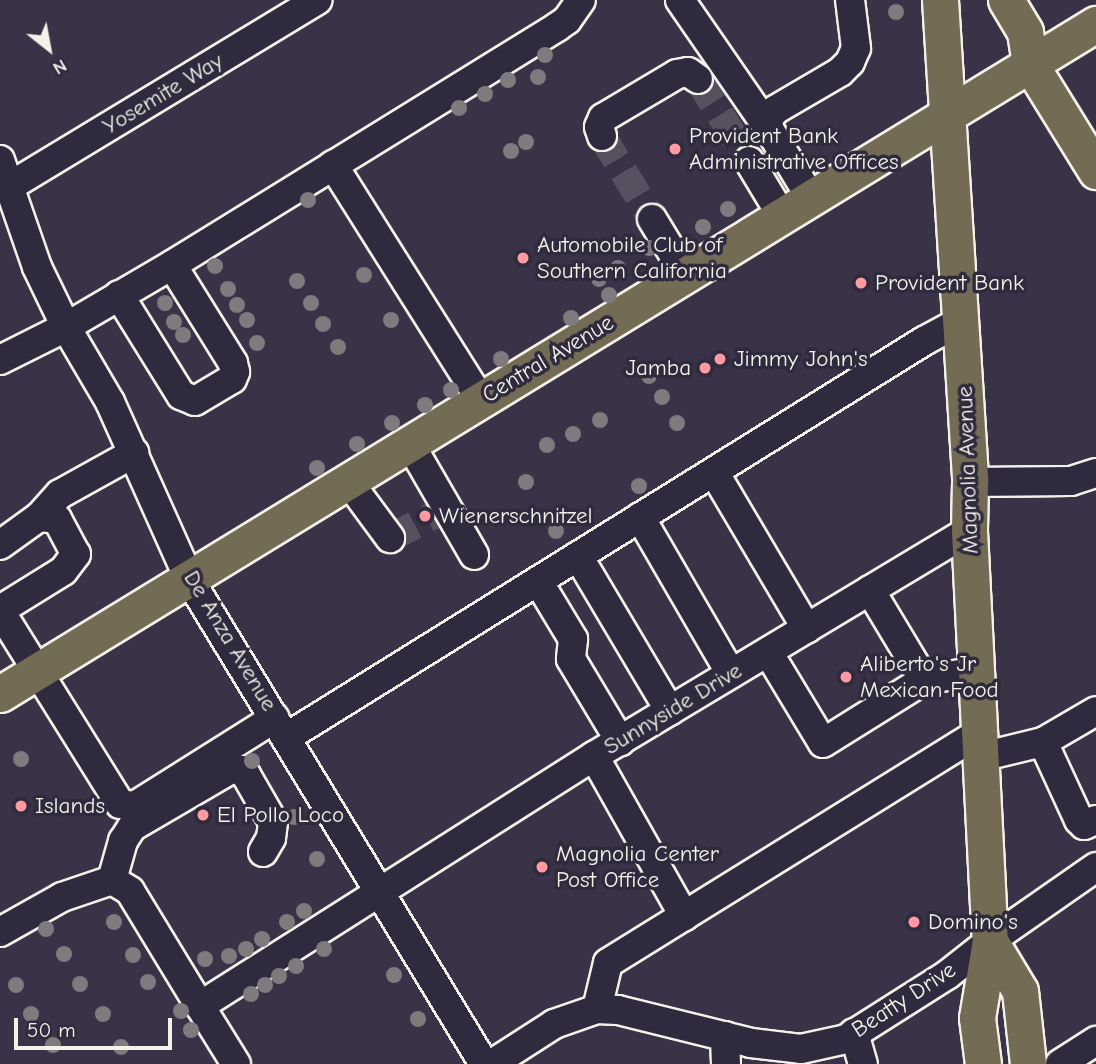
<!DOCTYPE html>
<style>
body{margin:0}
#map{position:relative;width:1096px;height:1064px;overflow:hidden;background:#3a3347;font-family:"Comic Neue",sans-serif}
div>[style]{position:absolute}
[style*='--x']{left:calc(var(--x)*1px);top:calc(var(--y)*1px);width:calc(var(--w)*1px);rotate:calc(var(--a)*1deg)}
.minor-tunnel>*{height:28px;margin-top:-14px;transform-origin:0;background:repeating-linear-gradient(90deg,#56505f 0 28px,transparent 0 42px)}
.roads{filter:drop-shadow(2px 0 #f4f1e8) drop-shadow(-2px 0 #f4f1e8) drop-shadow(0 2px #f4f1e8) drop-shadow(0 -2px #f4f1e8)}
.minor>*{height:28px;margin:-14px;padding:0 14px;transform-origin:14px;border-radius:14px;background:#2f2a3d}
.major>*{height:35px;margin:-17.5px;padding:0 17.5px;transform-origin:17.5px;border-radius:17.5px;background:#746b55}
.trees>*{width:16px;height:16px;margin:-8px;border-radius:50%;background:#7e7a7d}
.dots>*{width:19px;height:19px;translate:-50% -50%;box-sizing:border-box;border:4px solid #2f2a3d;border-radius:50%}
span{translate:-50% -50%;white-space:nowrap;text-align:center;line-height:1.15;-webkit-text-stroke:7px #2f2a3d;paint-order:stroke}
.street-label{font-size:23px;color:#f4f1e8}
.poi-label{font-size:23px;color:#f4f1e8}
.left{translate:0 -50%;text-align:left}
.right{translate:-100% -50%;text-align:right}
.north{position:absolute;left:14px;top:14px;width:70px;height:70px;-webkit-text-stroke:5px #2f2a3d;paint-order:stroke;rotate:149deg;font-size:19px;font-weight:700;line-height:28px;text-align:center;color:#f4f1e8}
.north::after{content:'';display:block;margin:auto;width:24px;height:32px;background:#f4f1e8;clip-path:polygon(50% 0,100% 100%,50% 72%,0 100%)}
.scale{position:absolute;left:14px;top:1018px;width:158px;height:32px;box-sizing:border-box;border:4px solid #f4f1e8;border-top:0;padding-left:9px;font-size:21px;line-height:24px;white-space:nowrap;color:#f4f1e8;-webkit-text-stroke:5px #2f2a3d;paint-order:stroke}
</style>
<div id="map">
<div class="minor-tunnel">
<div style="--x:698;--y:79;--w:97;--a:58.1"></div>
<div style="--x:602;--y:136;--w:97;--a:58.9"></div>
<div style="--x:390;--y:538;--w:54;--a:-27.5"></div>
<div style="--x:438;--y:513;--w:12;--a:-66"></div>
</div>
<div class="roads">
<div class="minor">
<div style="--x:680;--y:0;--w:157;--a:55.4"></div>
<div style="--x:602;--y:136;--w:9;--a:-108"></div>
<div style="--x:599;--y:127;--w:10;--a:-66"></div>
<div style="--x:603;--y:118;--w:86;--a:-30.7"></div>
<div style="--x:677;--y:74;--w:11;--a:-10"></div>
<div style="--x:688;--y:72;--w:12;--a:35"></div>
<div style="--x:0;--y:160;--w:113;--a:70.9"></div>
<div style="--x:37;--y:267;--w:67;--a:64.2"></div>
<div style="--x:66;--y:327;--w:87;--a:59.6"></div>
<div style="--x:110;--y:402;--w:194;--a:65.9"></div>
<div style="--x:189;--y:579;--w:568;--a:58.69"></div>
<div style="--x:749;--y:161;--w:64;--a:59"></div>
<div style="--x:333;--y:165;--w:278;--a:57.8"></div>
<div style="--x:7;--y:188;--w:363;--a:-31.2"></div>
<div style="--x:811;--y:198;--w:81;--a:-121.3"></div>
<div style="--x:769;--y:129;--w:10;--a:-96"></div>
<div style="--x:768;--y:119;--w:11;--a:-52"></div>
<div style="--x:775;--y:110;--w:75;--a:-30.3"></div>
<div style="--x:840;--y:72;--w:14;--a:-45"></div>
<div style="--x:850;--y:62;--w:15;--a:-67"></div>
<div style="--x:856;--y:48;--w:48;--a:-97.1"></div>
<div style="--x:652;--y:219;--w:66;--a:58.7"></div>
<div style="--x:119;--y:295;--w:118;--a:58.2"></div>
<div style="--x:181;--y:395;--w:15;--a:23"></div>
<div style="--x:195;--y:401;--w:43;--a:-30.7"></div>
<div style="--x:232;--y:379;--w:8;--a:-67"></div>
<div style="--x:235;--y:372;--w:9;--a:-103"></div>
<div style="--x:233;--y:363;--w:115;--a:-121.9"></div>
<div style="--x:0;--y:360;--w:74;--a:-26.6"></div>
<div style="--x:66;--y:327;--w:123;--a:-30.3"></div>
<div style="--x:172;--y:265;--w:453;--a:-31.7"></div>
<div style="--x:557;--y:27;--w:12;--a:-35"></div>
<div style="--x:567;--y:20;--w:24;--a:-55"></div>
<div style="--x:410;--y:444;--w:128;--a:60"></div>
<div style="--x:714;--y:472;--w:182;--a:59.4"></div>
<div style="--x:348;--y:481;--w:71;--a:53.6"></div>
<div style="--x:970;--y:482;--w:101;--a:-0.6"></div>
<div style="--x:1071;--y:481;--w:26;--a:-18"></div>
<div style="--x:39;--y:517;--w:31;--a:-48"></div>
<div style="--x:60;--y:494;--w:85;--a:-29"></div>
<div style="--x:640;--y:517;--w:181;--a:59.9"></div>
<div style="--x:0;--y:545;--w:48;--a:-35.7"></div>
<div style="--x:39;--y:517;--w:18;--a:6"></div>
<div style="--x:57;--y:519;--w:40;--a:62"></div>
<div style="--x:76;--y:554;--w:21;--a:127"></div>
<div style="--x:63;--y:571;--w:74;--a:148.2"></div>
<div style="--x:578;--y:556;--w:180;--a:59.3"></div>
<div style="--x:538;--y:581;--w:68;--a:58.9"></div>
<div style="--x:573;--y:639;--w:20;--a:96"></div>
<div style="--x:571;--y:659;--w:96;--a:59.1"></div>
<div style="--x:870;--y:590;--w:105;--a:59"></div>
<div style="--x:0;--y:611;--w:227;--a:58.1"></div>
<div style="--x:120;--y:804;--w:15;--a:8"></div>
<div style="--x:135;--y:806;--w:165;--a:-32.2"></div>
<div style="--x:768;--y:652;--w:106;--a:58.9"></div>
<div style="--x:823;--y:743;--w:119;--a:-32"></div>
<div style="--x:924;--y:680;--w:54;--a:-9.6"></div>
<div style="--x:287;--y:737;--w:750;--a:-31.87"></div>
<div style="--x:924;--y:341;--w:42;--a:-28.4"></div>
<div style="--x:1043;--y:742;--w:86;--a:65.2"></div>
<div style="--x:1079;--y:820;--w:7;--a:45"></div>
<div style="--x:1084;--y:825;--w:13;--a:-23"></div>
<div style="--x:594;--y:756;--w:184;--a:60.6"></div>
<div style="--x:981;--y:757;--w:64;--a:-13.6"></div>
<div style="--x:1043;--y:742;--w:61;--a:-30.3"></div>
<div style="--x:112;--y:880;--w:41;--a:-74.2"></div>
<div style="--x:123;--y:841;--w:17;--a:-57"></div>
<div style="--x:132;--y:827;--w:115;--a:-30.4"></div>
<div style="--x:231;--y:769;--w:10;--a:6"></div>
<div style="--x:241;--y:770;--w:7;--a:45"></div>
<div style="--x:246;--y:775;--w:54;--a:60.1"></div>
<div style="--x:273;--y:822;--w:16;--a:97"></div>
<div style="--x:271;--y:838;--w:16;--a:120"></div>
<div style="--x:0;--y:932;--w:71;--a:-29.4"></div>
<div style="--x:62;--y:897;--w:53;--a:-18.8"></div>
<div style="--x:112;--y:880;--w:21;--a:31"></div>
<div style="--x:130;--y:891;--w:135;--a:58.7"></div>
<div style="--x:597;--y:1009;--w:47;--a:-76.6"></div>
<div style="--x:608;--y:963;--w:438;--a:-31.8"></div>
<div style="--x:854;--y:1033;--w:32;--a:74"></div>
<div style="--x:725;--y:1036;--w:28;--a:88"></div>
<div style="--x:236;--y:1064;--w:68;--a:-121.8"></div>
<div style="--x:200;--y:1006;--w:467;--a:-32.4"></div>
<div style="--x:594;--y:756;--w:437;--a:-31"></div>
<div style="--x:492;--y:1064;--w:74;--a:-32.8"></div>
<div style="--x:554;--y:1024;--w:46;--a:-19.2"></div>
<div style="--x:597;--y:1009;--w:21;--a:3"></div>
<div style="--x:618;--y:1010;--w:137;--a:13.9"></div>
<div style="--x:751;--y:1043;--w:50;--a:6.8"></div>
<div style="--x:801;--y:1049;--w:46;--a:-12.5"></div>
<div style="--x:846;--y:1039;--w:120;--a:-32.4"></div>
<div style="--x:947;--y:975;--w:55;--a:-38.3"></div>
<div style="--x:990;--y:941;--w:129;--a:-34.9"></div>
<div style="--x:1060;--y:1064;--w:43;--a:-32.6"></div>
</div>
<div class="major">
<div style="--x:940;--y:0;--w:483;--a:86.4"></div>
<div style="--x:970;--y:482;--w:49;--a:91.2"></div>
<div style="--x:969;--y:531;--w:411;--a:87.1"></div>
<div style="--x:990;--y:941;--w:78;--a:99.6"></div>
<div style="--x:977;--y:1018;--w:46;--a:82.6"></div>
<div style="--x:1006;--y:0;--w:37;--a:59"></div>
<div style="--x:1025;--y:32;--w:32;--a:81"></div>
<div style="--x:1030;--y:64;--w:126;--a:58.3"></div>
<div style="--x:0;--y:694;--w:1285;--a:-31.44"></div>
<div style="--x:990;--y:941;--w:58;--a:59"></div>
<div style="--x:1020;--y:991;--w:73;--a:83.7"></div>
</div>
</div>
<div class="trees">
<div style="left:896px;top:12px"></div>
<div style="left:545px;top:55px"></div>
<div style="left:538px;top:77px"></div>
<div style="left:508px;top:80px"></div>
<div style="left:485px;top:94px"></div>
<div style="left:459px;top:108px"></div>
<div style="left:526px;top:142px"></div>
<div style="left:511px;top:151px"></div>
<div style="left:308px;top:200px"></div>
<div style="left:728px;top:209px"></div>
<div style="left:703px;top:227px"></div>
<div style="left:649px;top:248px"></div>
<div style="left:215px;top:266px"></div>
<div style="left:618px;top:268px"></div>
<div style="left:364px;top:275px"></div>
<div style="left:599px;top:279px"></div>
<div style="left:297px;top:281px"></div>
<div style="left:228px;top:289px"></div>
<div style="left:609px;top:295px"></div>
<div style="left:165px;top:303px"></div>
<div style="left:311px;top:303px"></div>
<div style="left:237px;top:305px"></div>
<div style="left:571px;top:318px"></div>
<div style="left:247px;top:320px"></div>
<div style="left:391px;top:320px"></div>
<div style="left:174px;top:322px"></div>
<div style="left:323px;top:324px"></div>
<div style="left:183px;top:335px"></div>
<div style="left:257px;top:343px"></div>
<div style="left:338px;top:347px"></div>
<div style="left:501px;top:359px"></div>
<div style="left:649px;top:376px"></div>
<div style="left:451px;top:390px"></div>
<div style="left:662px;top:397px"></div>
<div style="left:425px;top:405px"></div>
<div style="left:600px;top:420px"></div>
<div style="left:392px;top:423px"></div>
<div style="left:677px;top:423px"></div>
<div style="left:573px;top:434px"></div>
<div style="left:357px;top:444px"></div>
<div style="left:547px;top:445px"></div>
<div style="left:317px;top:468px"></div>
<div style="left:526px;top:482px"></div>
<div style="left:639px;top:486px"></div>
<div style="left:556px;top:531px"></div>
<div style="left:21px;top:759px"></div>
<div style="left:252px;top:761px"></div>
<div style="left:294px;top:817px"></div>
<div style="left:317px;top:859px"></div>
<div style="left:304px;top:911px"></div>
<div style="left:114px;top:922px"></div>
<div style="left:287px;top:922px"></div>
<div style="left:46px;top:929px"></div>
<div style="left:262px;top:939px"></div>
<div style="left:246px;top:949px"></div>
<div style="left:324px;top:949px"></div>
<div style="left:64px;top:954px"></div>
<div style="left:133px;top:955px"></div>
<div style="left:229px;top:956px"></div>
<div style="left:205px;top:959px"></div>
<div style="left:296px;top:966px"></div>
<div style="left:394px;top:975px"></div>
<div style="left:279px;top:976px"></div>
<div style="left:148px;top:982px"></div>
<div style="left:80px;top:984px"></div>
<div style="left:16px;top:985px"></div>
<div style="left:265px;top:985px"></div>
<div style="left:251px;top:994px"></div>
<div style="left:181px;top:1011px"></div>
<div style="left:31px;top:1014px"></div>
<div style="left:103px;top:1014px"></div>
<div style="left:418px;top:1019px"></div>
<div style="left:191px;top:1030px"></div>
<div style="left:53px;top:1045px"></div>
<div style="left:121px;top:1047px"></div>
</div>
<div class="dots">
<div style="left:675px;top:149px;background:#ff9aa2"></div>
<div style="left:523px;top:258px;background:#ff9aa2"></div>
<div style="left:861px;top:283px;background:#ff9aa2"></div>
<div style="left:720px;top:359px;background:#ff9aa2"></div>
<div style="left:705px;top:368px;background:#ff9aa2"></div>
<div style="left:425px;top:516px;background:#ff9aa2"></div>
<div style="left:846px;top:677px;background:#ff9aa2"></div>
<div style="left:21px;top:806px;background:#ff9aa2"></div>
<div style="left:203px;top:815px;background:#ff9aa2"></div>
<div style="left:542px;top:867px;background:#ff9aa2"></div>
<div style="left:914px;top:922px;background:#ff9aa2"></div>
</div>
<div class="street-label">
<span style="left:163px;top:94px;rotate:-31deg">Yosemite Way</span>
<span style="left:548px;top:359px;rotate:-31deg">Central Avenue</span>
<span style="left:968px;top:470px;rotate:-92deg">Magnolia Avenue</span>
<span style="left:230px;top:641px;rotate:59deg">De Anza Avenue</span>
<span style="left:673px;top:709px;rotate:-31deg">Sunnyside Drive</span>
<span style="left:904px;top:1000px;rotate:-33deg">Beatty Drive</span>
</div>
<div class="poi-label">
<span class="left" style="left:689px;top:149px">Provident Bank<br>Administrative Offices</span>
<span class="left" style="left:537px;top:258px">Automobile Club of<br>Southern California</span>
<span class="left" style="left:875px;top:283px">Provident Bank</span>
<span class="left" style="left:734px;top:359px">Jimmy John's</span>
<span class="right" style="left:691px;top:368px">Jamba</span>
<span class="left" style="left:439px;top:516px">Wienerschnitzel</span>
<span class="left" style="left:860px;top:677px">Aliberto's Jr<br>Mexican Food</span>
<span class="left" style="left:35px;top:806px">Islands</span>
<span class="left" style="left:217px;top:815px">El Pollo Loco</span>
<span class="left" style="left:556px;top:867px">Magnolia Center<br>Post Office</span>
<span class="left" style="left:928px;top:922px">Domino's</span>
</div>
<div class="north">N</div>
<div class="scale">50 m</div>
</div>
